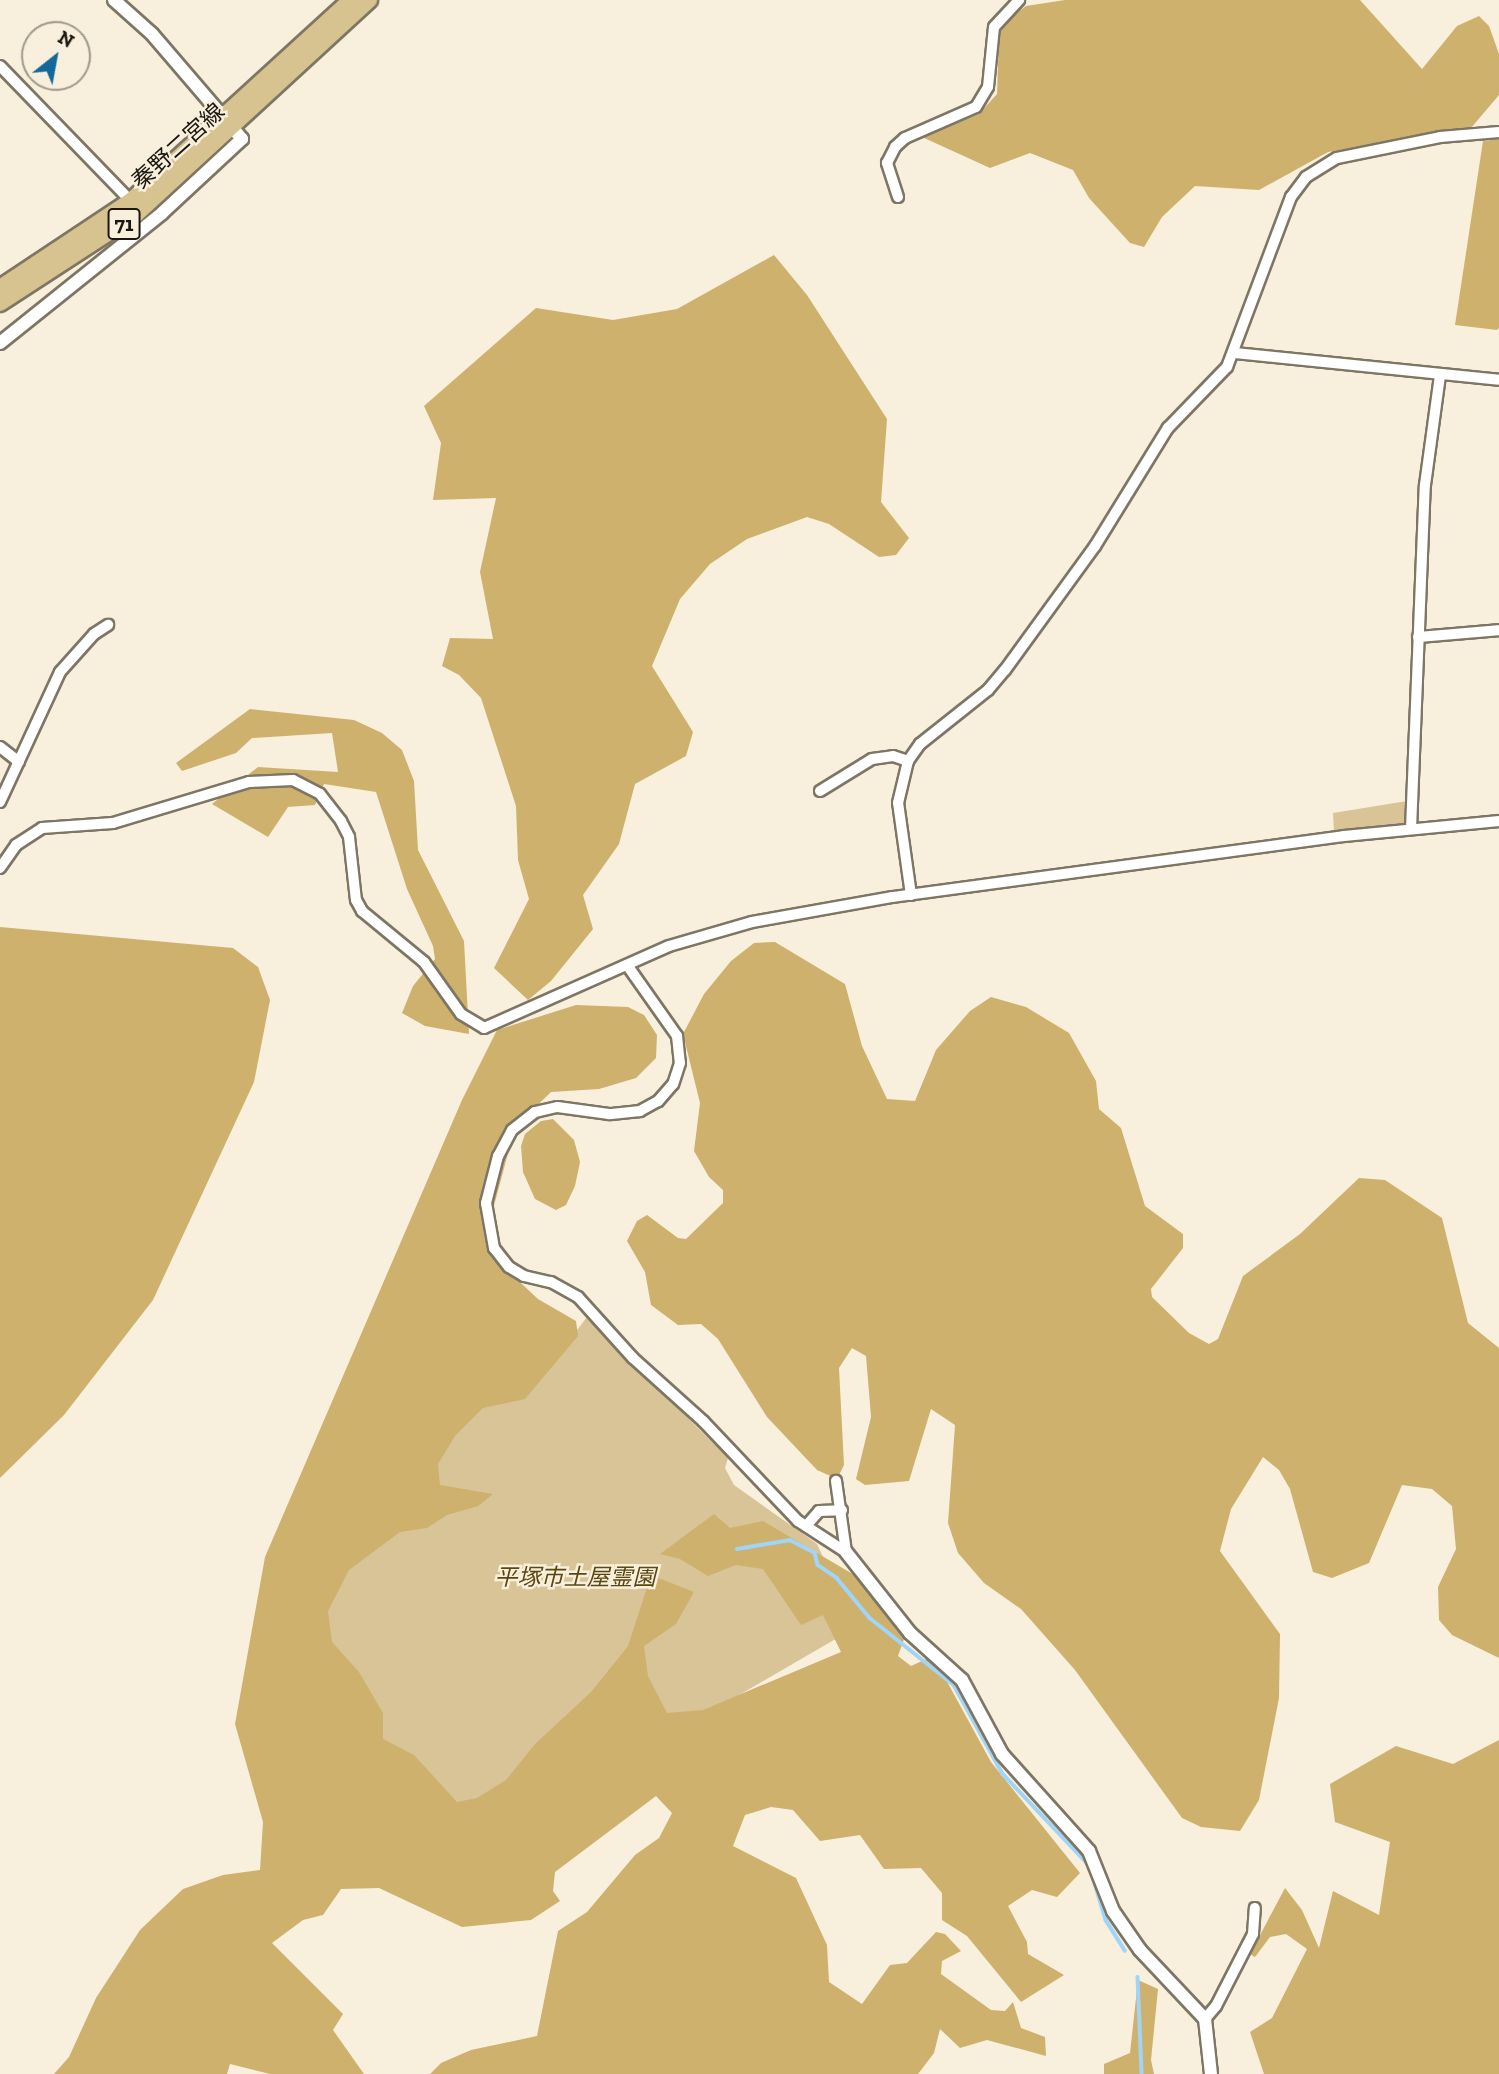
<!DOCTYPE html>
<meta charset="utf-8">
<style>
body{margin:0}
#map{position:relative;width:1499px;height:2074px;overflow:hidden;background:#f8f0dc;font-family:"Zilla Slab","Noto Sans JP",serif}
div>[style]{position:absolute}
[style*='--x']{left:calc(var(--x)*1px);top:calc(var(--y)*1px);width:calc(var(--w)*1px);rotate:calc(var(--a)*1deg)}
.green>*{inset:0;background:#d8c497}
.forest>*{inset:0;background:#ceb16d}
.stream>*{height:3.5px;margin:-1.75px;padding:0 1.75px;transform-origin:1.75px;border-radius:1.75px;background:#a0d4f9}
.roads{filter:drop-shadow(2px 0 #7e7665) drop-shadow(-2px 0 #7e7665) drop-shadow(0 2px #7e7665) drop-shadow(0 -2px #7e7665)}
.minor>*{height:10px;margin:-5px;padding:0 5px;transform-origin:5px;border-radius:5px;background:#fff}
.tertiary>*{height:12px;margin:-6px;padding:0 6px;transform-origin:6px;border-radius:6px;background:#fff}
.primary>*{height:16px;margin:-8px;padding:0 8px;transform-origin:8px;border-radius:8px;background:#d7c38f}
span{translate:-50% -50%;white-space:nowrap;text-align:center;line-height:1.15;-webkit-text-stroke:5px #f8f0dc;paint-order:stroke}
.shield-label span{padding:2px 5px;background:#f8f0dc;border:2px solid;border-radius:5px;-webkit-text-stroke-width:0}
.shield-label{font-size:21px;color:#1b1811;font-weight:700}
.street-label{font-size:23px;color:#1b1811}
.park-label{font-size:23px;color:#5b4711;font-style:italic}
.north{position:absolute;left:21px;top:21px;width:70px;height:70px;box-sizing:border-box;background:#f8f0dc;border:2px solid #a09a8b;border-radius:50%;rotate:31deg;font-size:19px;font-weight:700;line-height:28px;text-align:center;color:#1b1811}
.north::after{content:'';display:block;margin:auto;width:24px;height:32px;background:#13699a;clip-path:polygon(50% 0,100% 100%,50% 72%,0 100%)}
</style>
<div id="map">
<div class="green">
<div style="clip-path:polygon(1407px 801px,1409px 818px,1403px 824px,1334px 832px,1333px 813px)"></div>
<div style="clip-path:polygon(587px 1317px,728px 1458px,725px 1468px,734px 1485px,817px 1544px,823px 1557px,882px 1612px,641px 1752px,440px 1839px,330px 1656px,323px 1609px,353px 1548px,477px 1406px,531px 1390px)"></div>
</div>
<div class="forest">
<div style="clip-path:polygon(1065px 0,1360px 0,1422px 69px,1457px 26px,1479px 16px,1489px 26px,1499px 54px,1499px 95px,1471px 128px,1328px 152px,1259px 190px,1195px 186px,1162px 217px,1144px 247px,1130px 243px,1089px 198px,1073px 170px,1030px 153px,990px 168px,922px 137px,979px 114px,997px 94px,999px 34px,1010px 18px,1026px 6px)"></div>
<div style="clip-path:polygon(1499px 139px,1499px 328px,1497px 330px,1455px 325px,1483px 141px)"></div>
<div style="clip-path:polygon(774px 255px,807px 295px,887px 419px,881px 502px,909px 538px,896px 555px,879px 557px,829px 524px,807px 517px,747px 539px,710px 564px,680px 599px,652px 666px,693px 732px,686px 756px,635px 784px,619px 844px,583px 895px,593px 929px,551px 981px,528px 1000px,494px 968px,529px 899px,518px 860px,516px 806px,481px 698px,459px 675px,442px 666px,450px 638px,493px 639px,480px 572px,496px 498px,433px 500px,441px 443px,424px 406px,536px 308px,613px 320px,677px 309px)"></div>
<div style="clip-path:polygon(250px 709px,354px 720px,382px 733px,402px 750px,414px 781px,418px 850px,464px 941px,469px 1034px,425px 1026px,402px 1013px,413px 986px,435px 959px,433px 946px,407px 889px,376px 792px,324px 784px,315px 805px,288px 807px,268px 837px,212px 804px,258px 767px,338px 772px,332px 733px,252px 738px,236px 753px,182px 771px,176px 763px)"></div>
<div style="clip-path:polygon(0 927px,233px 948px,258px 967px,270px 1000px,254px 1082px,153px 1300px,64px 1415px,0 1478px)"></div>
<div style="clip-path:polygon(775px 942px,845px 984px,862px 1046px,887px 1099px,915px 1101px,936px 1050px,970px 1011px,991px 997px,1026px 1007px,1069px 1033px,1096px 1081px,1099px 1109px,1121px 1128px,1145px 1206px,1183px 1234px,1183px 1248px,1151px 1289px,1152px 1297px,1189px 1333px,1209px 1344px,1218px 1339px,1243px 1276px,1300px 1234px,1359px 1178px,1385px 1180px,1442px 1218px,1468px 1323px,1499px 1348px,1499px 1658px,1452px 1635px,1439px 1620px,1438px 1587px,1456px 1549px,1452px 1506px,1432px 1489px,1402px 1485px,1369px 1563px,1332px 1578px,1313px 1572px,1290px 1489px,1279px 1470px,1263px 1457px,1231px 1509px,1220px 1551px,1280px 1634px,1279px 1698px,1259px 1800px,1240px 1831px,1201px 1827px,1182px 1818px,1075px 1670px,1021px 1609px,984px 1583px,958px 1553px,948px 1523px,955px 1425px,931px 1409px,909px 1481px,865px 1485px,856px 1479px,871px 1417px,866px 1356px,852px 1348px,839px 1368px,844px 1465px,837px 1479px,817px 1470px,767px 1417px,718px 1339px,701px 1324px,678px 1325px,651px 1305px,645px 1272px,627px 1241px,637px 1221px,647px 1215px,678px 1238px,686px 1239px,723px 1203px,723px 1190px,709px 1177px,694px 1151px,700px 1103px,683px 1034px,704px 994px,731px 961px,754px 943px)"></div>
<div style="clip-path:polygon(576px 1005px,628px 1007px,644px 1015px,657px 1035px,656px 1058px,636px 1078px,599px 1089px,551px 1092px,515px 1127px,487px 1232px,509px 1272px,538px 1299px,576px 1321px,578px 1336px,525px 1399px,483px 1408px,455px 1436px,438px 1464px,440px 1485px,493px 1494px,478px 1506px,447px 1515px,427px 1528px,400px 1532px,349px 1570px,328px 1611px,332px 1642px,359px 1672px,383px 1713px,383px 1739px,414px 1755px,457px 1802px,477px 1798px,506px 1780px,535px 1744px,591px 1692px,628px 1646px,651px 1575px,694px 1592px,676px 1624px,644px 1646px,648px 1676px,667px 1713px,703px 1710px,841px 1652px,823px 1615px,801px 1625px,763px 1569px,736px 1565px,708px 1576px,680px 1559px,660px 1554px,714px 1514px,730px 1528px,763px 1521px,856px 1576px,908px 1628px,898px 1656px,911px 1666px,933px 1656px,991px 1762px,1080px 1873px,1057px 1897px,1032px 1890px,1008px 1906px,1027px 1942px,1028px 1954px,1064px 1975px,1021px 2002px,967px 1936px,942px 1920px,942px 1893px,921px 1868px,884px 1869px,860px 1835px,820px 1841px,793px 1810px,771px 1807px,745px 1815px,733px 1846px,796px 1878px,827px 1945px,829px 1982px,862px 2004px,890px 1965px,907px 1963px,936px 1932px,945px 1934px,961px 1951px,942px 1961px,941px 1974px,991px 2010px,1005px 2011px,1013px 2002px,1021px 2028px,1045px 2037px,1046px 2056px,987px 2040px,960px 2048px,940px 2029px,934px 2053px,918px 2074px,430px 2074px,441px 2063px,471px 2050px,537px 2036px,558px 1931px,587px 1912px,635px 1855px,659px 1838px,672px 1813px,656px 1796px,555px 1872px,553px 1891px,560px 1901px,531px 1920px,462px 1927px,379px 1888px,341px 1889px,323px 1915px,303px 1920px,272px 1943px,343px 2014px,333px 2030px,364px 2074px,270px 2074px,230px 2064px,227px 2074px,54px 2074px,69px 2057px,96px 1998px,140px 1930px,183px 1889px,223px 1875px,260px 1870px,263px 1822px,235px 1724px,265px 1557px,462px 1100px,497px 1030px)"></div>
<div style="clip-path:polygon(553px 1119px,574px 1140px,580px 1162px,575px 1186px,566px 1205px,556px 1210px,535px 1199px,523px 1172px,521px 1146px,525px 1134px,541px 1121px)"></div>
<div style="clip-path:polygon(1499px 1740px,1499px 2074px,1264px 2074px,1250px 2032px,1272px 2018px,1307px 1949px,1286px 1934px,1270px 1937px,1255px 1957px,1250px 1954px,1285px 1888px,1302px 1910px,1319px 1948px,1333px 1891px,1379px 1915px,1390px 1842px,1335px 1822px,1330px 1784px,1396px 1746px,1453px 1764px)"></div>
<div style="clip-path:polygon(1138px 1980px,1158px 1989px,1151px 2060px,1154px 2074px,1104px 2074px,1104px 2064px,1130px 2053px)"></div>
</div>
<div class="stream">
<div style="--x:737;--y:1549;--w:54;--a:-9.6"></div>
<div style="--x:790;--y:1540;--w:28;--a:27"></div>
<div style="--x:815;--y:1553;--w:12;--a:76"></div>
<div style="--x:818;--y:1565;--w:23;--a:34"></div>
<div style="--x:837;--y:1578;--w:52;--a:50.5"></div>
<div style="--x:870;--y:1618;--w:107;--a:38.6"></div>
<div style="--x:954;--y:1685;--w:102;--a:61.2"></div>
<div style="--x:1003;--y:1774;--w:127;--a:46.6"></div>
<div style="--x:1094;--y:1880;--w:42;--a:73.3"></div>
<div style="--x:1106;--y:1920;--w:36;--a:58"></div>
<div style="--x:1138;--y:1977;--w:97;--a:87.6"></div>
</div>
<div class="roads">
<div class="minor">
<div style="--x:0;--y:66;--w:188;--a:45.9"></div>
<div style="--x:898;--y:197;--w:36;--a:-108"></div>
<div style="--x:887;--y:163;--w:18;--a:-63"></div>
<div style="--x:895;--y:147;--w:13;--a:-42"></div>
<div style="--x:905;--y:138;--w:77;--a:-23.6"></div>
<div style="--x:976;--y:107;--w:23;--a:-59"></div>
<div style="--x:988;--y:87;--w:60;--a:-84.3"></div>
<div style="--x:994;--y:27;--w:37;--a:-47"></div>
<div style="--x:1235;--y:353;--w:265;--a:5.8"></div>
<div style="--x:1418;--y:637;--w:81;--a:-4.9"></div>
<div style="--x:0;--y:747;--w:24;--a:38"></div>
<div style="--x:820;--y:791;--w:61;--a:-31.6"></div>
<div style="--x:872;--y:759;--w:21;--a:-8"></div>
<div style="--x:893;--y:756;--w:16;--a:18"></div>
<div style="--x:0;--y:802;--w:143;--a:-65.2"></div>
<div style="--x:60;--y:672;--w:51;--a:-48.2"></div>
<div style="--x:94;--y:634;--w:17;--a:-33"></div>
<div style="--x:1411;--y:829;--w:344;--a:-87.7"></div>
<div style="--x:1425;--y:485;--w:110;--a:-82.2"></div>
<div style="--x:0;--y:868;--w:28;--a:-55"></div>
<div style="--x:16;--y:845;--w:31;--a:-33"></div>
<div style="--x:42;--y:828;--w:71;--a:-4"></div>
<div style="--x:113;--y:823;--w:142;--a:-16.8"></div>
<div style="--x:249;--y:782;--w:44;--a:-2.6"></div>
<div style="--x:293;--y:780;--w:30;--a:27"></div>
<div style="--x:320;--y:794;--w:34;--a:52"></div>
<div style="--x:341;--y:821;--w:18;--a:63"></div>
<div style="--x:349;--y:837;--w:63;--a:83.7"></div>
<div style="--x:356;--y:900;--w:13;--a:61"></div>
<div style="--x:362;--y:911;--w:80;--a:39.4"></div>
<div style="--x:424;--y:962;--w:64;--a:54.6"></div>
<div style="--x:461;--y:1014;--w:27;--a:31"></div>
<div style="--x:484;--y:1028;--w:202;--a:-23.9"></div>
<div style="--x:669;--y:946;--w:86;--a:-16.1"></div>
<div style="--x:752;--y:922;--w:143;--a:-10.1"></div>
<div style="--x:893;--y:897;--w:455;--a:-7.7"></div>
<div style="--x:1344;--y:836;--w:156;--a:-5.5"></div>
<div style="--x:911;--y:895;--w:93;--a:-98"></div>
<div style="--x:898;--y:803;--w:43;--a:-76.6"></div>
<div style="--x:908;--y:761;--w:21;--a:-55"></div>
<div style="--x:920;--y:744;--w:87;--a:-38.5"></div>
<div style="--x:988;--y:690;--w:26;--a:-50"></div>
<div style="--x:1005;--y:670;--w:153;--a:-54"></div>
<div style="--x:1095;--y:546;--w:139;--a:-58.3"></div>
<div style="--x:1168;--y:428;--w:85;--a:-46"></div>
<div style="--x:1227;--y:367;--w:182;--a:-69.4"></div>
<div style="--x:1291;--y:197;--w:25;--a:-53"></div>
<div style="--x:1306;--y:177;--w:36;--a:-32"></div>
<div style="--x:1337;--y:158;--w:105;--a:-11.5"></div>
<div style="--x:1440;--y:137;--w:59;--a:-4.8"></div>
<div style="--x:627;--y:965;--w:87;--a:54.8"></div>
<div style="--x:677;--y:1036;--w:27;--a:84"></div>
<div style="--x:680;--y:1063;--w:22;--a:108"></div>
<div style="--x:673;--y:1084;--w:23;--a:131"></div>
<div style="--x:658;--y:1101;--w:21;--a:151"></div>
<div style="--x:640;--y:1111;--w:31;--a:174"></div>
<div style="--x:609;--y:1114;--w:52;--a:-172.3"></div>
<div style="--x:557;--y:1107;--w:23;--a:167"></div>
<div style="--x:535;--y:1112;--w:29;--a:142"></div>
<div style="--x:512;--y:1130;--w:30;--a:118"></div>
<div style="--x:498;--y:1156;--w:49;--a:104.3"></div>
<div style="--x:486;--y:1203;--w:46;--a:79.9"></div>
<div style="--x:494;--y:1248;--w:24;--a:52"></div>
<div style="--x:509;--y:1267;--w:17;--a:31"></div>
<div style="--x:524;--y:1276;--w:28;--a:13"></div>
<div style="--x:551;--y:1282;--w:31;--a:29"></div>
<div style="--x:578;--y:1297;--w:82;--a:48"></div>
<div style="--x:633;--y:1358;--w:94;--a:42"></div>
<div style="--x:703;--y:1421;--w:138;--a:46.5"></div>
<div style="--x:798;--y:1521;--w:57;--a:32.9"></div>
<div style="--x:846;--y:1552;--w:72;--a:-98"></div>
<div style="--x:806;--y:1526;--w:20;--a:-49"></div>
<div style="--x:819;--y:1511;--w:23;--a:-2"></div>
<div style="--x:1205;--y:2019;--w:17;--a:-50"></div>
<div style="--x:1216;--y:2006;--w:81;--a:-62.8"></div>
<div style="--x:1253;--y:1934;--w:26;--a:-86"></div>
</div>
<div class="tertiary">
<div style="--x:0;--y:343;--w:208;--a:-38.7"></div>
<div style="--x:162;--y:213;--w:109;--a:-42.8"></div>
<div style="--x:242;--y:139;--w:138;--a:-130.6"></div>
<div style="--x:152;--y:34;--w:51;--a:-138.2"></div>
<div style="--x:846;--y:1552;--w:103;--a:51.7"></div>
<div style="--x:910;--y:1633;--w:70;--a:42.1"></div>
<div style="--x:962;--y:1680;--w:84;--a:61.6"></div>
<div style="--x:1002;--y:1754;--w:130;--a:48.1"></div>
<div style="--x:1089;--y:1851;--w:65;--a:68.2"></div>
<div style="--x:1113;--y:1911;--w:47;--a:55.3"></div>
<div style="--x:1140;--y:1950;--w:95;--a:46.7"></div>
<div style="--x:1205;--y:2019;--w:55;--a:83.8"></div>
</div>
<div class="primary">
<div style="--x:0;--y:288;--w:157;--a:-33.6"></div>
<div style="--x:131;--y:201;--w:298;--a:-42.4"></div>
<div style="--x:0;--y:303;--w:161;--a:-33.1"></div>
<div style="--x:135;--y:215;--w:318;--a:-42.6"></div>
</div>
</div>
<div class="shield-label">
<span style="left:124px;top:224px">71</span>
</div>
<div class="street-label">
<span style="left:178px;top:146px;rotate:-42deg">秦野二宮線</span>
</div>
<div class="park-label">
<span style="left:575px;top:1577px">平塚市土屋霊園</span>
</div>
<div class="north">N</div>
</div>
